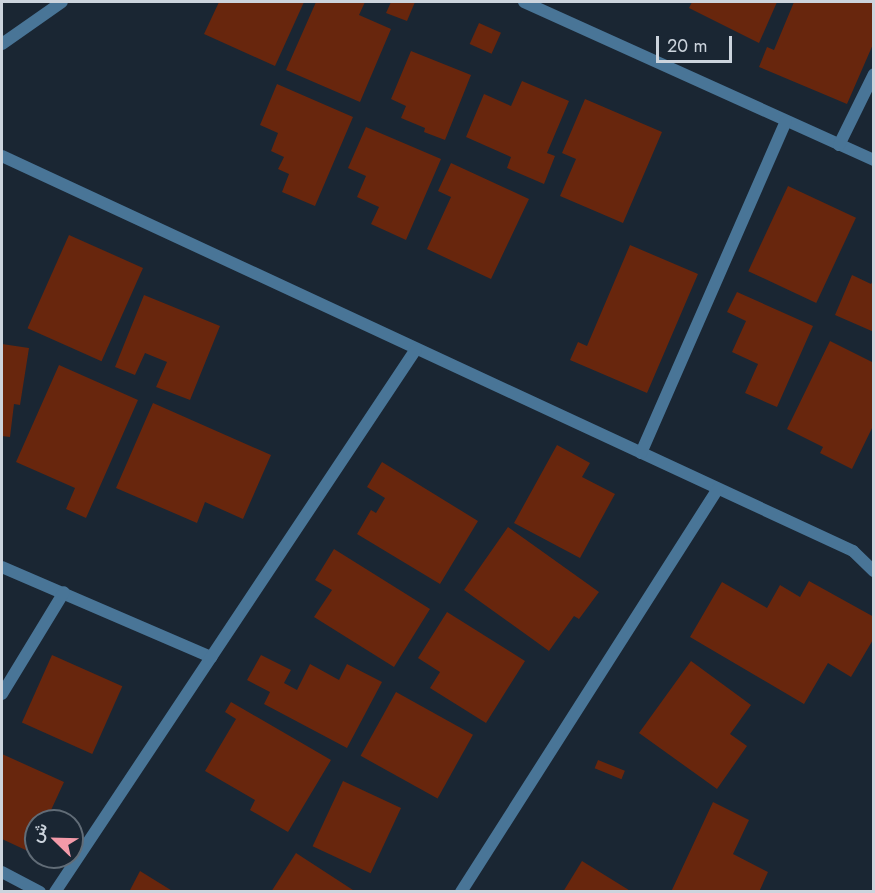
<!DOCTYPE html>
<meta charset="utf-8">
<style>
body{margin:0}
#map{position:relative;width:875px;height:893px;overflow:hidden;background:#1a2633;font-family:Jost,Vazirmatn,sans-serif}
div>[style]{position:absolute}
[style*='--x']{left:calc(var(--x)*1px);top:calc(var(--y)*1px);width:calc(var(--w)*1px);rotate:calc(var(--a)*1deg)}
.building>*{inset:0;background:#68260d;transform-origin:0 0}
.minor>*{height:12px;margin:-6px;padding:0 6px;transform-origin:6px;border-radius:6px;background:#497597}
span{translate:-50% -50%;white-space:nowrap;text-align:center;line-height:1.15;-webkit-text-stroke:4.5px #1a2633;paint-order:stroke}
.frame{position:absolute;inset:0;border:3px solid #ccd4dd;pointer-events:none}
.north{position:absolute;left:24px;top:809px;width:60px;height:60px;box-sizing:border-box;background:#1a2633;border:2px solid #616c77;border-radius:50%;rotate:293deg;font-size:16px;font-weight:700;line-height:24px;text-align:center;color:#ccd4dd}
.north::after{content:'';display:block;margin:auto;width:21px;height:27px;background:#f39aa9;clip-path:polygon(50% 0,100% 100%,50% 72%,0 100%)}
.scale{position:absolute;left:656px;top:36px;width:76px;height:27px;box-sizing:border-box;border:3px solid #ccd4dd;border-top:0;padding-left:8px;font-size:18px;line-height:21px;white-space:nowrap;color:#ccd4dd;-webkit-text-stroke:4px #1a2633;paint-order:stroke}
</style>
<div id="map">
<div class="building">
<div style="clip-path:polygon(219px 2px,304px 2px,275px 66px,204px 34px)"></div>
<div style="clip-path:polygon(316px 2px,365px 2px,359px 15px,391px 29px,360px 102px,286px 70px)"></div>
<div style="clip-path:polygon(391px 2px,415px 2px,407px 21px,386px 13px)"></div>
<div style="clip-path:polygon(692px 2px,777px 2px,759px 43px,689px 8px)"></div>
<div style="clip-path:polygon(794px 2px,874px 2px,874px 42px,847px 104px,759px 67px,767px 47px,774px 50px)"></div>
<div style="left:479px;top:23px;width:24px;height:23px;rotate:24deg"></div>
<div style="clip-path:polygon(411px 51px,471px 75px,445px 140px,424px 132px,425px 128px,401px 118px,406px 106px,391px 99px)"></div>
<div style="clip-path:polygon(522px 81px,569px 101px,547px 153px,555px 156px,544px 184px,507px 168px,511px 157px,466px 137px,484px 94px,511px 106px)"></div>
<div style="clip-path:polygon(277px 84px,353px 117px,315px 206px,282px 192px,289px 174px,278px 169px,284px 157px,271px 151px,278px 133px,260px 125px)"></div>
<div style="clip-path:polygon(585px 99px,662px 132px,623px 223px,560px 196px,576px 159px,562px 153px)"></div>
<div style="clip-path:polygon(366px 127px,441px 159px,406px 240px,371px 224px,379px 207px,357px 197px,366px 176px,348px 168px)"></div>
<div style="clip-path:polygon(451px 163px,529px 199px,491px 279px,427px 249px,451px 197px,438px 191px)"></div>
<div style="left:788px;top:186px;width:75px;height:94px;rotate:25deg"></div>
<div style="left:69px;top:235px;width:81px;height:102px;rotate:24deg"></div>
<div style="clip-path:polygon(630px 245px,698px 274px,647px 393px,570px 360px,578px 342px,587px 346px)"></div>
<div style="clip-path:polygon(852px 275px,871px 284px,874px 279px,874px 332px,835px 315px)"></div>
<div style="clip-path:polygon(737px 292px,813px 326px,777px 407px,745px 393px,758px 364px,732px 352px,746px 321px,727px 312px)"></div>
<div style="clip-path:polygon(144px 295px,220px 326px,190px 400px,156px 387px,167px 362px,145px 353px,135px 375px,115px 367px)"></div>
<div style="clip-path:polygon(830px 341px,874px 363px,874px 424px,852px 469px,820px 453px,823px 447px,787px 429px)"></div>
<div style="clip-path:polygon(2px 344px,29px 348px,20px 405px,14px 404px,10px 437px,2px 436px)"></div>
<div style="clip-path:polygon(59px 365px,138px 400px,86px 518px,66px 509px,75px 488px,16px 462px)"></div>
<div style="clip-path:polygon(153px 403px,271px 455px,243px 519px,205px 502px,197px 523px,116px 488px)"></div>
<div style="clip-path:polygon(557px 445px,590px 463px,582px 477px,615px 494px,580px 558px,514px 523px)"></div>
<div style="clip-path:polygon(382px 462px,478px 521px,440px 584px,357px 534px,371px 510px,376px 513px,385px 498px,367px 487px)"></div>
<div style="clip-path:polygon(508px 527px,599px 592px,579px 619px,574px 616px,549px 651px,464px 590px)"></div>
<div style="clip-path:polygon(334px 549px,430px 609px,394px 667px,314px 617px,332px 590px,315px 580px)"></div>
<div style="clip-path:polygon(809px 581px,874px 617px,874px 638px,851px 677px,828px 663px,804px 704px,690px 637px,722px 582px,767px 608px,780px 585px,800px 597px)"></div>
<div style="clip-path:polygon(447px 612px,525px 661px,486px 723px,430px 688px,440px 672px,418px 658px)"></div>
<div style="left:52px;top:655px;width:77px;height:74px;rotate:24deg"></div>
<div style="clip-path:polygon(261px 655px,291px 670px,284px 683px,297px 690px,310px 664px,339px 680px,347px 664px,382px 682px,347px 748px,264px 704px,270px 692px,247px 680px)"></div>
<div style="clip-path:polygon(691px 661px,751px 705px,730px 734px,747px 746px,717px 789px,639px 733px)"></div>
<div style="left:396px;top:692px;width:88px;height:73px;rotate:29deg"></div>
<div style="clip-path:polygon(231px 702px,331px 760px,288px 832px,250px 810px,255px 800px,205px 771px,236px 719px,225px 712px)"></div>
<div style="clip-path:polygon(2px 754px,64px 782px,46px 821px,36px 821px,36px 844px,32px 853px,2px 839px)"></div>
<div style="left:598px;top:760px;width:29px;height:9px;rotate:22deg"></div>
<div style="left:343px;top:781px;width:64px;height:72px;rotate:25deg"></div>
<div style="clip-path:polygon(713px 802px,749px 820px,733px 854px,768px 872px,759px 892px,671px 892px)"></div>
<div style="clip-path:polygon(296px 853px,356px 892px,271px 892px)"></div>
<div style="clip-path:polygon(582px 861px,632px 892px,563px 892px)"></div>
<div style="clip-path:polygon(140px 871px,174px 892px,129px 892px)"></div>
</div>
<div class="minor">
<div style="--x:524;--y:2;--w:384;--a:24.3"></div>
<div style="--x:2;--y:44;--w:73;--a:-35"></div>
<div style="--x:839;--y:145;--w:79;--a:-63.8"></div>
<div style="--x:2;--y:156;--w:938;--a:24.9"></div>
<div style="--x:853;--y:551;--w:29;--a:44"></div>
<div style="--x:641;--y:453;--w:362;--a:-66.4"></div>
<div style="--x:2;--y:567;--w:228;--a:23.3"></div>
<div style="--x:2;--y:694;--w:119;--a:-58.7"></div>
<div style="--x:2;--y:872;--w:43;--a:27.8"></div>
<div style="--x:55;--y:892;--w:652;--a:-56.38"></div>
<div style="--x:461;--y:892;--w:478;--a:-57.5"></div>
</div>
<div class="frame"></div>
<div class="north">ش</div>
<div class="scale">20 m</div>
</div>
